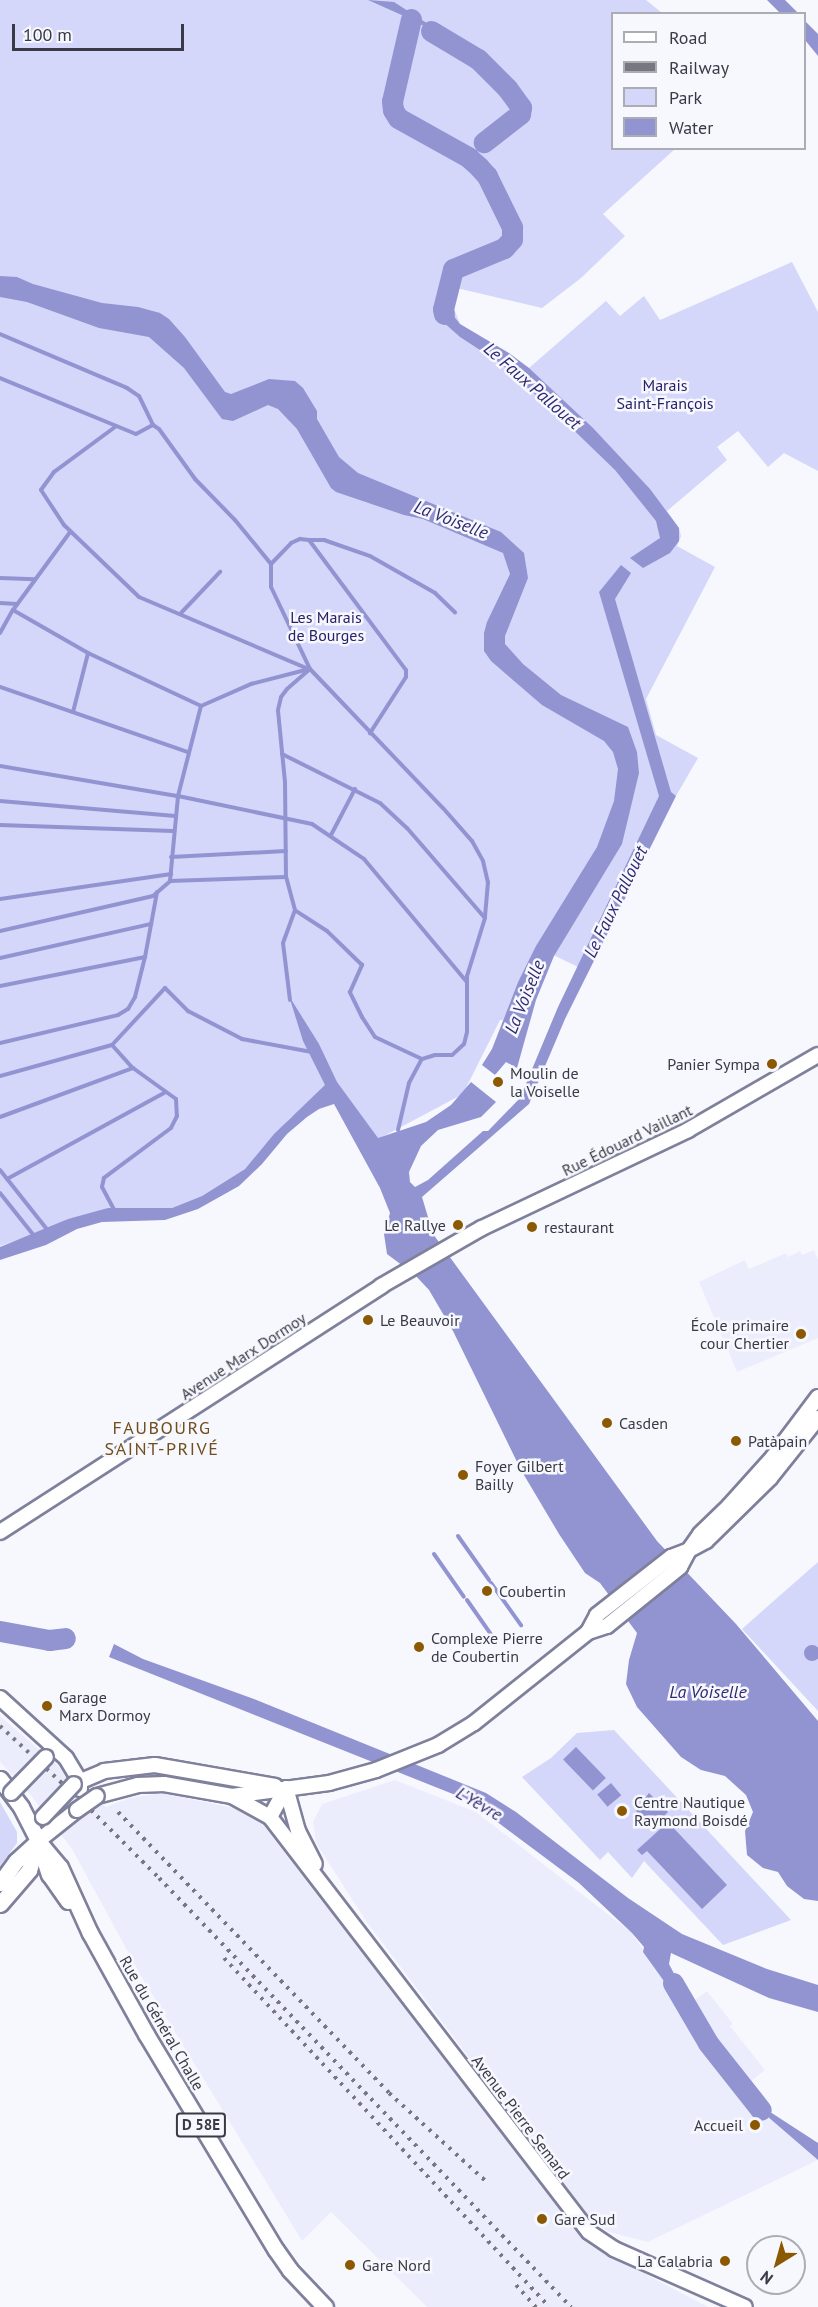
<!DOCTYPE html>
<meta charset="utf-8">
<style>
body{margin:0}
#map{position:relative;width:818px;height:2307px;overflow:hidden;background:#f7f8fe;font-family:"PT Sans",sans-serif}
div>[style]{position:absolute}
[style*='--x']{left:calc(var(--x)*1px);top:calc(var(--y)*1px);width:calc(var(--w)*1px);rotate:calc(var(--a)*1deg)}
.built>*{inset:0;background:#ecedfc}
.green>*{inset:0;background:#d4d6fa}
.water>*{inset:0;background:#9294d2;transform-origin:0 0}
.round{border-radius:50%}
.stream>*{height:4px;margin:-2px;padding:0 2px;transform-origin:2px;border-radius:2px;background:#9294d2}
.river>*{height:21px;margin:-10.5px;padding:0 10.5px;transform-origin:10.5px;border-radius:10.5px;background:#9294d2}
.roads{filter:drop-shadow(2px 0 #7f809b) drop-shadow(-2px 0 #7f809b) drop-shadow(0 2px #7f809b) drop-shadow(0 -2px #7f809b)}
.secondary>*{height:14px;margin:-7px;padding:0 7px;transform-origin:7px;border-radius:7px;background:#fff}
.primary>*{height:15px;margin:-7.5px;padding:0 7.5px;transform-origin:7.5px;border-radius:7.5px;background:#fff}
.rail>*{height:4px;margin-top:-2px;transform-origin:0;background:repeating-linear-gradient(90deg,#767780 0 3px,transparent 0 9px)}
.bridges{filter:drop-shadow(2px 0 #7f809b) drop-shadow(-2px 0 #7f809b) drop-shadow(0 2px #7f809b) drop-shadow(0 -2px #7f809b)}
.secondary-bridge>*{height:14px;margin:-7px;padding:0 7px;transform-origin:7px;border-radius:7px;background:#fff}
.dots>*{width:16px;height:16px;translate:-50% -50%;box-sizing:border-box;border:3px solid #f7f8fe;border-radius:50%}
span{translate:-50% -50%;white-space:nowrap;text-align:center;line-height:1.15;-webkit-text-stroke:5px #f7f8fe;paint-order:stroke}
.shield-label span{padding:2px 4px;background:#f7f8fe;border:2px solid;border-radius:4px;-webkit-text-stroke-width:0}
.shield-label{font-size:15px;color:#393a45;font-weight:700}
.park-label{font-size:16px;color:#292068}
.poi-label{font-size:16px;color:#393a45}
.right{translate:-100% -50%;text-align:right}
.left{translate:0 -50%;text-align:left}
.street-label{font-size:16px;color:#393a45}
.water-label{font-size:18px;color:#302972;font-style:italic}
.neighbourhood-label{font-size:18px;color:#714e1c;letter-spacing:1.5px}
.legend{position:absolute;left:611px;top:12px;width:195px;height:138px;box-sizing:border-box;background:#f7f8fe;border:2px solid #abacb4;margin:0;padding:8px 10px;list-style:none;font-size:18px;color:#393a45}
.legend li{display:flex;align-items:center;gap:12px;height:30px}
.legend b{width:30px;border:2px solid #abacb4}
.north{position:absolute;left:746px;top:2235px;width:60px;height:60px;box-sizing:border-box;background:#f7f8fe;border:2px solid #abacb4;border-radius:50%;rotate:217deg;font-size:16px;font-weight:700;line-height:24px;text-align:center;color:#393a45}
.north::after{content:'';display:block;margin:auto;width:21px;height:27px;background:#8a5901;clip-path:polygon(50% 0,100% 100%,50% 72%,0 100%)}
.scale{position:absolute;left:12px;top:24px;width:172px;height:27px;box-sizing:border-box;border:3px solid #393a45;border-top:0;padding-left:8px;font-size:18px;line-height:21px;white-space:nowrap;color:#393a45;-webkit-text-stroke:4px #f7f8fe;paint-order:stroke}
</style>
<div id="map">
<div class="built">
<div style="clip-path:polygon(814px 1250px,818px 1260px,818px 1338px,737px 1372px,699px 1282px,745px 1260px,749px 1269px,786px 1253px,788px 1257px,800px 1251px,802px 1255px)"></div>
<div style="clip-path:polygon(0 1716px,106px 1807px,130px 1798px,162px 1793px,243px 1810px,263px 1825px,590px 2245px,708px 2307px,427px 2307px,331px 2212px,302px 2241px,141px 1976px,72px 1849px,29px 1793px,0 1762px)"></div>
<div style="clip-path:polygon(395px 1780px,476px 1812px,632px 1933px,683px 2009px,707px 1991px,733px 2024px,730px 2026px,765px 2070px,739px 2091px,756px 2114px,761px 2111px,818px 2160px,648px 2242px,609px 2232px,590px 2218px,366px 1921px,316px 1843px,313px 1822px,322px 1804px)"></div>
</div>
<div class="green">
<div style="clip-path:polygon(0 0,646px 0,662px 13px,612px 14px,612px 148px,675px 149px,603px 214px,625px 236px,581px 278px,542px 308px,452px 287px,449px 296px,460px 324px,529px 368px,606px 301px,620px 316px,644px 296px,660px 320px,792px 262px,818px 312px,818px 471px,784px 453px,768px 467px,738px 431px,717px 447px,727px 460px,667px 511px,679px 528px,681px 536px,677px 546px,715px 567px,646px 699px,656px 735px,698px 758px,676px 796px,658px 803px,578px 967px,539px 948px,518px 982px,503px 1020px,500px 1020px,463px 1094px,369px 1144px,334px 1089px,291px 1117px,245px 1169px,202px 1196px,172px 1208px,68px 1219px,51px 1228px,0 1246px)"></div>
<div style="clip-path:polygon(818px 1562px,818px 1711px,742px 1629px)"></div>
<div style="clip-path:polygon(614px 1730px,791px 1920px,723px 1945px,644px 1861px,632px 1878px,608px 1852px,600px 1860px,522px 1777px,551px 1758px,577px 1733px)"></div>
<div style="clip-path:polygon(0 1802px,17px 1832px,17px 1843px,0 1866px)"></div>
</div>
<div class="water">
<div style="clip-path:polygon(368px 0,394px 2px,478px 56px,505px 80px,527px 109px,527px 113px,475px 153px,522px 225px,514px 229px,489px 177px,469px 156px,523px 111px,508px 88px,482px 61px,415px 21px)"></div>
<div style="clip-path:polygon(767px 0,785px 0,798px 13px,780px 13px)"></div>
<div style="clip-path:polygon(804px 20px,818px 34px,818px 56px,805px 40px)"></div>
<div style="clip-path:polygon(0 276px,17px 277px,33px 284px,102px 303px,138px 307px,160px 313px,169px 319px,185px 337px,225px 392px,231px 394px,269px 379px,295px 381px,303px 388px,317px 411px,317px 419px,339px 457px,358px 473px,501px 532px,524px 553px,528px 578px,505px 636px,505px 644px,523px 664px,561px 695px,628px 727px,637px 752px,639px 773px,622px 844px,554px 956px,536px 1000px,517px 1068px,506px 1062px,495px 1075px,482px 1065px,492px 1049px,518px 982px,536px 946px,597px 847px,614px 801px,618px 769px,613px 752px,604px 741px,542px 705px,491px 661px,484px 651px,484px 633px,487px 622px,510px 574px,503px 553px,423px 519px,404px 515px,336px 492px,331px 488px,297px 429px,278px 409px,268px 405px,233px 421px,222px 419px,184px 368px,149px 337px,99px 328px,27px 302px,0 297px)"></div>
<div style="clip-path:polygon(440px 285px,451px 287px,448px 309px,460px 324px,509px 353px,529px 368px,593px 428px,650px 489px,679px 528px,679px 541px,670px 553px,643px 568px,630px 558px,660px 538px,656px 521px,615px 470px,556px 413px,500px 363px,460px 337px,442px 321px,438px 316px)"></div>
<div style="clip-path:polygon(621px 565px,631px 573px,615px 599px,671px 792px,676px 796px,565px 1019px,529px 1104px,422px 1197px,433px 1234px,657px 1541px,736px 1624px,818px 1721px,818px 1901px,804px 1899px,787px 1886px,778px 1872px,763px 1868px,747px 1855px,745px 1831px,753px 1812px,746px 1795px,725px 1776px,701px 1770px,681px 1757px,637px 1707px,626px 1684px,629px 1660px,637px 1633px,600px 1583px,585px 1573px,559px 1534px,521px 1470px,453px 1331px,429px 1290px,415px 1275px,387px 1254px,384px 1234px,390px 1213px,380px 1188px,334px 1104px,319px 1109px,307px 1117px,287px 1134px,262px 1164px,239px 1186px,198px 1209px,165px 1220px,102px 1222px,77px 1229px,46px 1245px,0 1260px,0 1247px,68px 1219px,108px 1208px,172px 1208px,202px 1196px,245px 1169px,274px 1134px,325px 1085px,303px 1041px,289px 996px,319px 1044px,337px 1082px,378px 1138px,426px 1122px,451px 1105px,471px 1082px,496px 1102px,481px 1117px,438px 1130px,421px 1146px,409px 1172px,410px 1182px,415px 1187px,428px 1180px,483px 1131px,488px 1131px,520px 1098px,558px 1007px,659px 796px,599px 592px)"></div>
<div style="clip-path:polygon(114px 1644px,143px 1659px,254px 1699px,486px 1793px,516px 1812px,628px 1898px,682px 1934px,767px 1969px,818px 1985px,818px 2012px,769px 1998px,671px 1953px,669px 1964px,690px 2004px,684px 2009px,643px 1952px,644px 1947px,632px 1933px,579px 1883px,468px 1800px,109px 1657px)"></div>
<div class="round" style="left:804px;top:1645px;width:16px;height:16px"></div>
<div style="left:576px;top:1747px;width:43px;height:18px;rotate:46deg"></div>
<div style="left:611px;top:1783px;width:16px;height:18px;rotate:50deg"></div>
<div style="clip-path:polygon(649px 1793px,668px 1812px,652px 1828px,636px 1811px,647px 1801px,645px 1798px)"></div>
<div style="clip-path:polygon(668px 1822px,727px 1885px,702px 1909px,647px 1851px,642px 1855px,637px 1850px)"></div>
<div style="clip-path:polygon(745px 2086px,764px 2108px,818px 2143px,818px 2160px,761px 2111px,756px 2114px,739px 2091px)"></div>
</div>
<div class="stream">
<div style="--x:0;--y:334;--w:138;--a:23"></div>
<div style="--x:127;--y:388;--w:14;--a:34"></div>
<div style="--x:139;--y:396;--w:32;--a:64"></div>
<div style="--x:0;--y:378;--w:147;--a:22.4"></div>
<div style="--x:136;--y:434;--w:19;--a:-28"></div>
<div style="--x:153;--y:425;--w:7;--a:34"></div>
<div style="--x:159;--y:429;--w:62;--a:54.2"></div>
<div style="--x:195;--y:479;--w:57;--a:45.7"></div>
<div style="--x:235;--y:520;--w:57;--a:50.7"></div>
<div style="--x:271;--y:564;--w:23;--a:90"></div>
<div style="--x:271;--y:587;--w:91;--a:64.6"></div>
<div style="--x:310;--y:669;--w:192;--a:46.3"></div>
<div style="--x:443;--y:808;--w:44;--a:48.7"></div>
<div style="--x:472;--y:841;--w:23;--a:61"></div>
<div style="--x:483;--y:861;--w:22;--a:77"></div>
<div style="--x:488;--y:882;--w:36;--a:95"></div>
<div style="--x:485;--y:918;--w:61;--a:107.2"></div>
<div style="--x:467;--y:976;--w:56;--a:90"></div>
<div style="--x:467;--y:1032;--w:12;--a:104"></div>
<div style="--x:464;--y:1044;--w:16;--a:137"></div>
<div style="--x:452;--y:1055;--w:17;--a:180"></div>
<div style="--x:435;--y:1055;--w:14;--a:163"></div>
<div style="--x:422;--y:1059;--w:52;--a:-154.9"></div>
<div style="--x:375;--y:1037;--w:24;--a:-123"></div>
<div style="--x:362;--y:1017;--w:28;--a:-116"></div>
<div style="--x:350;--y:992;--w:30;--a:-66"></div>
<div style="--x:362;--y:965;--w:49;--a:-135.8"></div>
<div style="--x:327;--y:931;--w:38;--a:-147"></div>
<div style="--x:115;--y:427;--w:76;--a:143.6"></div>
<div style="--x:54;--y:472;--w:22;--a:126"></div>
<div style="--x:41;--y:490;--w:42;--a:56.7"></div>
<div style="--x:64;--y:525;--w:104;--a:43.8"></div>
<div style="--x:139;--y:597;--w:185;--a:23"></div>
<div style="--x:310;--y:540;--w:14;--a:0"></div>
<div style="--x:324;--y:540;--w:49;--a:19.2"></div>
<div style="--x:370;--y:556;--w:75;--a:29.6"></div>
<div style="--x:435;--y:593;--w:28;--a:44"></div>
<div style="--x:271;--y:564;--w:29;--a:-46"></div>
<div style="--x:291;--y:543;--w:10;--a:-24"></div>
<div style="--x:300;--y:539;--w:9;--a:6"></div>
<div style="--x:309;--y:540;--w:162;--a:53.3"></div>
<div style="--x:406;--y:670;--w:7;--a:90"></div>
<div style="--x:406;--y:677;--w:67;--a:122.7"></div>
<div style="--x:0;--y:578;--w:35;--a:2"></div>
<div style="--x:0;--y:603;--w:17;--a:3"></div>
<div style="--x:13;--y:610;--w:86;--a:29.8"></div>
<div style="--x:88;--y:653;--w:125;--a:25.1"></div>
<div style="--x:181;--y:613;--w:57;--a:-46.4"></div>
<div style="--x:0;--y:633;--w:26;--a:-61"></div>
<div style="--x:13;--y:610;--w:97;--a:-53.8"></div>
<div style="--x:0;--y:687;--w:199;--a:19.1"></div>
<div style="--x:73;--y:712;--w:61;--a:-75.7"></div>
<div style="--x:282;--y:754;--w:110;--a:26.6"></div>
<div style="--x:380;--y:803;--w:37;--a:43"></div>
<div style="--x:407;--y:828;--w:119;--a:49.1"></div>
<div style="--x:0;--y:766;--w:181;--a:9.6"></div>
<div style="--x:178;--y:796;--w:137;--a:11.8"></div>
<div style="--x:312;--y:824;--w:63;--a:33.9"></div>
<div style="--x:364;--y:859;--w:160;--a:50.1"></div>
<div style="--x:0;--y:801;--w:176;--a:4.9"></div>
<div style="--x:0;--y:825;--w:173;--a:2"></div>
<div style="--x:331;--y:835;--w:52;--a:-62.4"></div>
<div style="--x:171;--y:857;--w:115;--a:-3"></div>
<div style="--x:170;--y:881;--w:85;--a:-84.6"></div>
<div style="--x:178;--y:796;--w:93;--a:-75.7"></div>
<div style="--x:201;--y:706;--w:55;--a:-23.7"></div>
<div style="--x:251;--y:684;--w:60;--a:-14.5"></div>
<div style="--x:0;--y:899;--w:173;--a:-8.3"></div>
<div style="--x:0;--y:931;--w:157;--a:-12.9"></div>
<div style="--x:153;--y:896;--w:23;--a:-41"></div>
<div style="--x:170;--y:881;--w:116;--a:-2"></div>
<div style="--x:0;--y:958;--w:155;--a:-12.7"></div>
<div style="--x:0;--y:986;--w:148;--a:-11.3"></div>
<div style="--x:290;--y:1000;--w:57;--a:-97"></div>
<div style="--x:283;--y:943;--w:35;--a:-70"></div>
<div style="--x:295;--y:910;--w:34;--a:-105"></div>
<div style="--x:286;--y:877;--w:95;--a:-90.6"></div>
<div style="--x:285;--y:782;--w:72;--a:-95.6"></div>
<div style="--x:278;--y:710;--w:13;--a:-77"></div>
<div style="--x:281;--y:697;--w:10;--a:-53"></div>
<div style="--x:287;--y:689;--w:30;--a:-41"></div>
<div style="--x:0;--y:1043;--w:121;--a:-13.3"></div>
<div style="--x:118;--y:1015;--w:12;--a:-31"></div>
<div style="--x:128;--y:1009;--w:14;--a:-60"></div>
<div style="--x:135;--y:997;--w:41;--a:-76"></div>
<div style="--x:145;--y:957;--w:66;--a:-79.5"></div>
<div style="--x:112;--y:1045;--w:31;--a:48"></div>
<div style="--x:133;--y:1068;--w:53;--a:35.8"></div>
<div style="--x:176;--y:1099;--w:17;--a:87"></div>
<div style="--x:177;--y:1116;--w:13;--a:117"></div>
<div style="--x:171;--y:1128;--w:84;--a:143.3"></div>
<div style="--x:104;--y:1178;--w:9;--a:103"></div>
<div style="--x:102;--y:1187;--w:30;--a:62"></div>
<div style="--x:0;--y:1076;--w:116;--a:-15.5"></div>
<div style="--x:112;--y:1045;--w:78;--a:-47.1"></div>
<div style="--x:165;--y:988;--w:33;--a:45"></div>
<div style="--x:188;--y:1011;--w:61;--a:27.4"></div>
<div style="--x:242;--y:1039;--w:71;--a:10.5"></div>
<div style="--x:0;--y:1117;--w:142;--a:-20.2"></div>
<div style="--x:398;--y:1130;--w:48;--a:-76.8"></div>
<div style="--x:409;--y:1083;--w:27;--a:-62"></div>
<div style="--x:0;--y:1170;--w:80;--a:51.6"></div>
<div style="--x:7;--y:1179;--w:181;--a:-28.7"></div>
<div style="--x:0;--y:1193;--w:56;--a:51.5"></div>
<div style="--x:458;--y:1536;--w:54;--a:54.8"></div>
<div style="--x:434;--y:1554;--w:52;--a:55.1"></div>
<div style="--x:491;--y:1583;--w:52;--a:54.5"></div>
<div style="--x:467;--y:1600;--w:52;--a:55.1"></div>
</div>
<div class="river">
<div style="--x:411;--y:19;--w:84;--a:103"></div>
<div style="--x:392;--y:101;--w:9;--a:84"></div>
<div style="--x:393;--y:110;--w:9;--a:58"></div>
<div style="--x:398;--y:118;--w:80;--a:29.1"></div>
<div style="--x:468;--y:157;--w:15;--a:42"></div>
<div style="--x:479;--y:167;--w:12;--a:48"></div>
<div style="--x:487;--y:176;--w:57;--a:63.9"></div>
<div style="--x:512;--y:227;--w:12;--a:90"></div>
<div style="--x:512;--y:239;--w:12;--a:132"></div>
<div style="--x:504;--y:248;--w:55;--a:157.6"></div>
<div style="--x:453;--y:269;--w:41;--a:104"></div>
<div style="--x:443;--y:309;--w:5;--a:79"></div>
<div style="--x:431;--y:31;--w:55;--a:30.8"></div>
<div style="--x:478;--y:59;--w:41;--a:45"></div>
<div style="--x:507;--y:88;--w:24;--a:54"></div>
<div style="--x:521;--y:107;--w:7;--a:98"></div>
<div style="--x:520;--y:114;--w:46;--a:142.1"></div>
<div style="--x:0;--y:1631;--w:50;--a:10.4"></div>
<div style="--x:49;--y:1640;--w:16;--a:-7"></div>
<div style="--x:673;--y:1983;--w:69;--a:59.7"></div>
<div style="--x:708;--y:2043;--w:85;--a:51.7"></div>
</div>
<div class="roads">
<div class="secondary">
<div style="--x:0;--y:1532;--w:454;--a:-32.8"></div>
<div style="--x:381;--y:1286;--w:116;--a:-29.9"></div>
<div style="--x:482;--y:1228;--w:228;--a:-25.4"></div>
<div style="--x:688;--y:1130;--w:150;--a:-30"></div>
<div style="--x:588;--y:1632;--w:19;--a:-62"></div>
<div style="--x:597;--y:1615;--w:94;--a:-38.1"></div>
<div style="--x:671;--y:1557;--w:19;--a:-21"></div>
<div style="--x:689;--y:1550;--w:19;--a:-55"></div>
<div style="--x:700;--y:1534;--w:40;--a:-44"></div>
<div style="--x:729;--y:1506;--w:66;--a:-48.1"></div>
<div style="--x:773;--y:1457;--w:75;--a:-53.1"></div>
<div style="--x:0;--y:1698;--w:89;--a:42.3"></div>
<div style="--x:66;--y:1758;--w:27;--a:59"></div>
<div style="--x:80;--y:1781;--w:8;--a:90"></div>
<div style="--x:74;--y:1784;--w:33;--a:-23"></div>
<div style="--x:104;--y:1771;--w:51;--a:-6.7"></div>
<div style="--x:155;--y:1765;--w:122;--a:9.9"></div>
<div style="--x:286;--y:1788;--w:45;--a:74.4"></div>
<div style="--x:298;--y:1831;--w:37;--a:63"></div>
<div style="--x:97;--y:1796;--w:42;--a:-15"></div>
<div style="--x:138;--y:1785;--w:26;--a:-2"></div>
<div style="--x:164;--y:1784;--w:69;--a:10"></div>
<div style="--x:232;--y:1796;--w:43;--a:28.9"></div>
<div style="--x:270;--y:1817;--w:523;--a:52.45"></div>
<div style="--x:589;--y:2232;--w:30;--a:34"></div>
<div style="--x:614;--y:2249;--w:143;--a:23.9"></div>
<div style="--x:232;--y:1796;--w:98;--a:-7.6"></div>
<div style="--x:329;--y:1783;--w:49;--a:-15.5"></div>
<div style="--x:376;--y:1770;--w:67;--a:-22"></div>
<div style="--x:438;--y:1745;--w:42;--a:-31.4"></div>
<div style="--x:474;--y:1723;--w:146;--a:-38.6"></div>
<div style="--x:588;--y:1632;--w:20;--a:-18"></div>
<div style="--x:607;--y:1626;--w:94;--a:-38.9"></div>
<div style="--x:680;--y:1567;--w:19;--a:-62"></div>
<div style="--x:689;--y:1550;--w:19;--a:-28"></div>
<div style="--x:706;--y:1541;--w:90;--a:-44.5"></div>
<div style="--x:770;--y:1478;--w:77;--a:-51.3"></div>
<div style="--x:270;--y:1817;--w:33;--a:-61"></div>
<div style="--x:38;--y:1841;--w:50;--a:-38.5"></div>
</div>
<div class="primary">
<div style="--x:0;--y:1779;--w:35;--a:53"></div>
<div style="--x:21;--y:1807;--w:38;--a:63"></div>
<div style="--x:38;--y:1841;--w:35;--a:72"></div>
<div style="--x:49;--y:1874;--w:33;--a:55"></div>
<div style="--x:38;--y:1841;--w:34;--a:50"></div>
<div style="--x:60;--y:1867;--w:72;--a:65.6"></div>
<div style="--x:90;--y:1933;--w:115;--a:61"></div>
<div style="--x:146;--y:2034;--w:252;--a:59"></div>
<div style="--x:276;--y:2250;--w:24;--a:55"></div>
<div style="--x:290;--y:2270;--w:51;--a:46.6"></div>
<div style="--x:0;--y:1883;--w:27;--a:-54"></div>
<div style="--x:16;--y:1861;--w:27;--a:-42"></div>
<div style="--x:0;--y:1904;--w:45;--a:-49.5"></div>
<div style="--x:29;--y:1870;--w:30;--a:-73"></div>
</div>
</div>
<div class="rail">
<div style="--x:0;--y:1726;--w:124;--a:42.7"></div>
<div style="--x:91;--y:1810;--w:96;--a:45"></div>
<div style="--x:159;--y:1878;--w:595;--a:46.16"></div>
<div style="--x:118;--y:1812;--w:390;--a:46"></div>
<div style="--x:389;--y:2093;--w:134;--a:42.3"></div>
<div style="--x:224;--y:1958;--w:477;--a:47"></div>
<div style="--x:516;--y:2285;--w:30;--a:48"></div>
</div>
<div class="bridges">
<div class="secondary-bridge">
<div style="--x:11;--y:1793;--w:50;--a:-45.8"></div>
<div style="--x:77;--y:1810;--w:24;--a:-35"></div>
<div style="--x:43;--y:1817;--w:45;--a:-46.8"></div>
</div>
</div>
<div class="dots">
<div style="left:772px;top:1064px;background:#8a5901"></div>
<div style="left:498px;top:1082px;background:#8a5901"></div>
<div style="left:458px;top:1225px;background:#8a5901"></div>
<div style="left:532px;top:1227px;background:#8a5901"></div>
<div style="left:368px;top:1320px;background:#8a5901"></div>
<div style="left:801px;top:1334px;background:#8a5901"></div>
<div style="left:607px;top:1423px;background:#8a5901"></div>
<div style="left:736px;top:1441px;background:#8a5901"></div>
<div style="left:463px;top:1475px;background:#8a5901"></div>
<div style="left:487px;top:1591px;background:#8a5901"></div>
<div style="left:419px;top:1647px;background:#8a5901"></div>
<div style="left:47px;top:1706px;background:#8a5901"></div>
<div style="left:622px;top:1811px;background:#8a5901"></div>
<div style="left:755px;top:2125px;background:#8a5901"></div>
<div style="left:542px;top:2219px;background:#8a5901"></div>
<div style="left:725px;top:2261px;background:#8a5901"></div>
<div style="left:350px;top:2265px;background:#8a5901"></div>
</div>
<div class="shield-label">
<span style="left:201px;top:2125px">D 58E</span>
</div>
<div class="park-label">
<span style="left:665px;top:394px">Marais<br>Saint-François</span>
<span style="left:326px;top:626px">Les Marais<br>de Bourges</span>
</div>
<div class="poi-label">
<span class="right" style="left:760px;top:1064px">Panier Sympa</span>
<span class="left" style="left:510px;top:1082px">Moulin de<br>la Voiselle</span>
<span class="right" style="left:446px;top:1225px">Le Rallye</span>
<span class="left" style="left:544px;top:1227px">restaurant</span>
<span class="left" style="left:380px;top:1320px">Le Beauvoir</span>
<span class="right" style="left:789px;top:1334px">École primaire<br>cour Chertier</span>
<span class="left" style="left:619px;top:1423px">Casden</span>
<span class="left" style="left:748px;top:1441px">Patàpain</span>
<span class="left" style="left:475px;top:1475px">Foyer Gilbert<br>Bailly</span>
<span class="left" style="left:499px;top:1591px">Coubertin</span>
<span class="left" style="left:431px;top:1647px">Complexe Pierre<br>de Coubertin</span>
<span class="left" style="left:59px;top:1706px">Garage<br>Marx Dormoy</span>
<span class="left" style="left:634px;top:1811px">Centre Nautique<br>Raymond Boisdé</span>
<span class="right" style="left:743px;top:2125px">Accueil</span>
<span class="left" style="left:554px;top:2219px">Gare Sud</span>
<span class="right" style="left:713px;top:2261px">La Calabria</span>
<span class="left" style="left:362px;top:2265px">Gare Nord</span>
</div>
<div class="street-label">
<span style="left:627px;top:1140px;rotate:-26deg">Rue Édouard Vaillant</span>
<span style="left:243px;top:1356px;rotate:-33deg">Avenue Marx Dormoy</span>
<span style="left:162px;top:2023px;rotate:60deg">Rue du Général Challe</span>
<span style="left:521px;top:2117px;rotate:53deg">Avenue Pierre Semard</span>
</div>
<div class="water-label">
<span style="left:532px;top:386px;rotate:41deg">Le Faux Pallouet</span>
<span style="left:451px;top:520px;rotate:21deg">La Voiselle</span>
<span style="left:616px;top:902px;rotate:-64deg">Le Faux Pallouet</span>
<span style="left:525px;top:997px;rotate:-68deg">La Voiselle</span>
<span style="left:708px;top:1692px">La Voiselle</span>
<span style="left:479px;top:1804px;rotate:30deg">L'Yèvre</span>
</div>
<div class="neighbourhood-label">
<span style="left:162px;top:1439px">FAUBOURG<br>SAINT-PRIVÉ</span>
</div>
<ul class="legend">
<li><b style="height:8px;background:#fff"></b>Road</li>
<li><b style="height:8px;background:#767780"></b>Railway</li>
<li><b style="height:16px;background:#d4d6fa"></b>Park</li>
<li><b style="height:16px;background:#9294d2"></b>Water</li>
</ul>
<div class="north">N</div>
<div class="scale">100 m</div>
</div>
